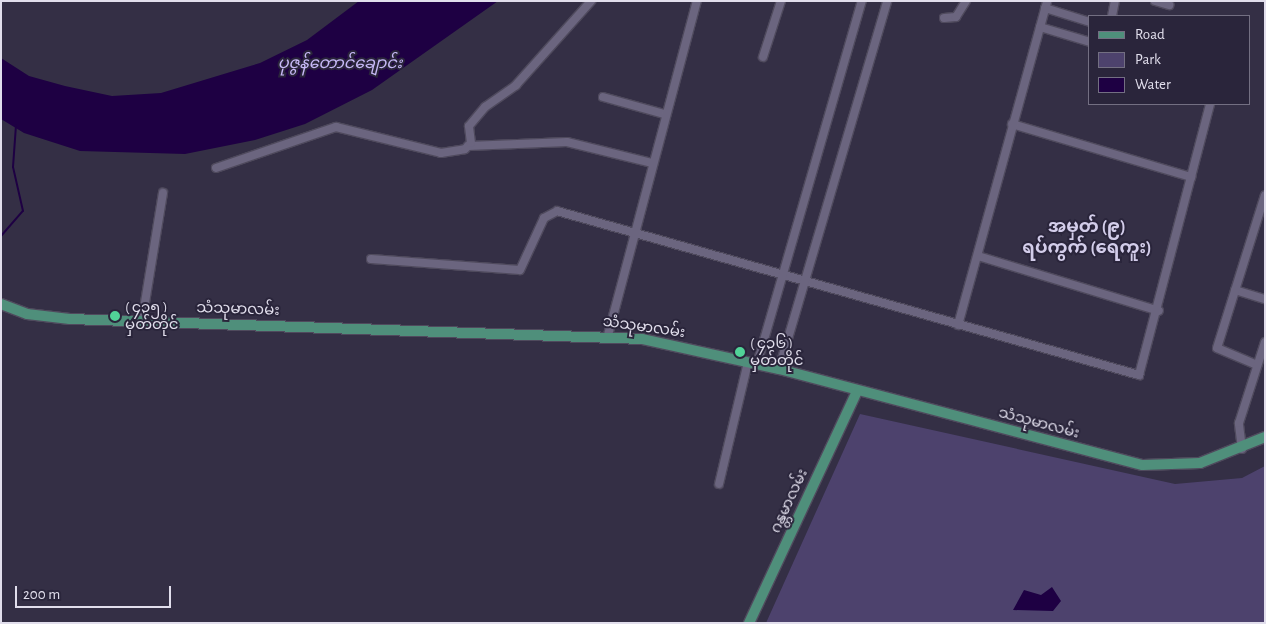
<!DOCTYPE html>
<meta charset="utf-8">
<style>
body{margin:0}
#map{position:relative;width:1266px;height:624px;overflow:hidden;background:#342f45;font-family:"Alegreya Sans","Noto Sans Myanmar",sans-serif}
div>[style]{position:absolute}
[style*='--x']{left:calc(var(--x)*1px);top:calc(var(--y)*1px);width:calc(var(--w)*1px);rotate:calc(var(--a)*1deg)}
.green>*{inset:0;background:#4d426d}
.water>*{inset:0;background:#1e0043}
.stream>*{height:2px;margin:-1px;padding:0 1px;transform-origin:1px;border-radius:1px;background:#1e0043}
.roads{filter:drop-shadow(1px 0 #4f4a5d) drop-shadow(-1px 0 #4f4a5d) drop-shadow(0 1px #4f4a5d) drop-shadow(0 -1px #4f4a5d)}
.minor>*{height:8px;margin:-4px;padding:0 4px;transform-origin:4px;border-radius:4px;background:#6b657f}
.major>*{height:10px;margin:-5px;padding:0 5px;transform-origin:5px;border-radius:5px;background:#4f8f7b}
.dots>*{width:14px;height:14px;translate:-50% -50%;box-sizing:border-box;border:2px solid #2a253b;border-radius:50%}
span{translate:-50% -50%;white-space:nowrap;text-align:center;line-height:1.15;-webkit-text-stroke:4px #2a253b;paint-order:stroke}
.poi-label{font-size:15px;color:#e1deec}
.left{translate:0 -50%;text-align:left}
.street-label{font-size:15px;color:#e1deec}
.water-label{font-size:16px;color:#c7b9f6;font-style:italic}
.quarter-label{font-size:18px;color:#d3cdea;font-weight:700}
.frame{position:absolute;inset:0;border:2px solid #e1deec;pointer-events:none}
.legend{position:absolute;left:1088px;top:15px;width:162px;height:90px;box-sizing:border-box;background:#2a253b;border:1px solid #736f82;margin:0;padding:6px 9px;list-style:none;font-size:15px;color:#e1deec}
.legend li{display:flex;align-items:center;gap:10px;height:25px}
.legend b{width:25px;border:1px solid #736f82}
.scale{position:absolute;left:15px;top:586px;width:156px;height:22px;box-sizing:border-box;border:2px solid #e1deec;border-top:0;padding-left:6px;font-size:15px;line-height:18px;white-space:nowrap;color:#e1deec;-webkit-text-stroke:4px #2a253b;paint-order:stroke}
</style>
<div id="map">
<div class="green">
<div style="clip-path:polygon(860px 414px,1175px 484px,1242px 478px,1265px 466px,1265px 623px,766px 623px)"></div>
</div>
<div class="water">
<div style="clip-path:polygon(359px 1px,498px 1px,372px 90px,305px 124px,255px 140px,185px 154px,80px 151px,24px 133px,1px 119px,1px 58px,29px 76px,65px 86px,112px 96px,161px 93px,260px 63px,307px 40px)"></div>
<div style="clip-path:polygon(1052px 587px,1061px 601px,1053px 611px,1013px 610px,1024px 590px,1041px 595px)"></div>
</div>
<div class="stream">
<div style="--x:1;--y:236;--w:33;--a:-49"></div>
<div style="--x:23;--y:211;--w:45;--a:-102.8"></div>
<div style="--x:13;--y:167;--w:42;--a:-85.9"></div>
</div>
<div class="roads">
<div class="minor">
<div style="--x:1155;--y:1;--w:15;--a:16"></div>
<div style="--x:1045;--y:8;--w:47;--a:17.3"></div>
<div style="--x:1112;--y:16;--w:15;--a:-79"></div>
<div style="--x:944;--y:18;--w:12;--a:-5"></div>
<div style="--x:956;--y:17;--w:19;--a:-58"></div>
<div style="--x:1040;--y:27;--w:52;--a:16.7"></div>
<div style="--x:763;--y:57;--w:59;--a:-72.2"></div>
<div style="--x:603;--y:97;--w:63;--a:15.6"></div>
<div style="--x:1012;--y:124;--w:187;--a:16.5"></div>
<div style="--x:468;--y:146;--w:99;--a:-2.3"></div>
<div style="--x:567;--y:142;--w:88;--a:13.9"></div>
<div style="--x:216;--y:168;--w:127;--a:-18.9"></div>
<div style="--x:336;--y:127;--w:108;--a:13.9"></div>
<div style="--x:441;--y:153;--w:24;--a:-9"></div>
<div style="--x:465;--y:149;--w:8;--a:-45"></div>
<div style="--x:471;--y:143;--w:17;--a:-97"></div>
<div style="--x:469;--y:126;--w:25;--a:-50"></div>
<div style="--x:485;--y:107;--w:38;--a:-35"></div>
<div style="--x:516;--y:85;--w:113;--a:-48.2"></div>
<div style="--x:978;--y:256;--w:189;--a:16.9"></div>
<div style="--x:371;--y:259;--w:149;--a:4.2"></div>
<div style="--x:520;--y:270;--w:57;--a:-65.2"></div>
<div style="--x:544;--y:218;--w:15;--a:-28"></div>
<div style="--x:557;--y:211;--w:605;--a:15.74"></div>
<div style="--x:1139;--y:375;--w:280;--a:-75.3"></div>
<div style="--x:1235;--y:290;--w:31;--a:17"></div>
<div style="--x:142;--y:321;--w:130;--a:-80.7"></div>
<div style="--x:958;--y:325;--w:336;--a:-74.6"></div>
<div style="--x:608;--y:335;--w:346;--a:-75.1"></div>
<div style="--x:757;--y:364;--w:378;--a:-73.9"></div>
<div style="--x:1257;--y:365;--w:43;--a:-157"></div>
<div style="--x:1217;--y:348;--w:160;--a:-72.6"></div>
<div style="--x:779;--y:369;--w:384;--a:-73.6"></div>
<div style="--x:1242;--y:449;--w:26;--a:-97"></div>
<div style="--x:1239;--y:423;--w:85;--a:-72.2"></div>
<div style="--x:719;--y:484;--w:125;--a:-76.6"></div>
</div>
<div class="major">
<div style="--x:1;--y:304;--w:28;--a:21"></div>
<div style="--x:27;--y:314;--w:43;--a:6.6"></div>
<div style="--x:70;--y:319;--w:572;--a:2"></div>
<div style="--x:642;--y:339;--w:140;--a:12.4"></div>
<div style="--x:779;--y:369;--w:376;--a:14.8"></div>
<div style="--x:1143;--y:465;--w:57;--a:-2"></div>
<div style="--x:1200;--y:463;--w:70;--a:-21.8"></div>
<div style="--x:749;--y:623;--w:256;--a:-65"></div>
</div>
</div>
<div class="dots">
<div style="left:115px;top:316px;background:#51d398"></div>
<div style="left:740px;top:352px;background:#51d398"></div>
</div>
<div class="poi-label">
<span class="left" style="left:125px;top:316px">( ၄၃၅ )<br>မှတ်တိုင်</span>
<span class="left" style="left:750px;top:352px">( ၄၃၆ )<br>မှတ်တိုင်</span>
</div>
<div class="street-label">
<span style="left:238px;top:309px;rotate:2deg">သံသုမာလမ်း</span>
<span style="left:644px;top:327px;rotate:8deg">သံသုမာလမ်း</span>
<span style="left:1039px;top:423px;rotate:15deg">သံသုမာလမ်း</span>
<span style="left:789px;top:501px;rotate:-65deg">ဂန္တမာလမ်း</span>
</div>
<div class="water-label">
<span style="left:340px;top:63px">ပုဇွန်တောင်ချောင်း</span>
</div>
<div class="quarter-label">
<span style="left:1087px;top:238px">အမှတ် (၉)<br>ရပ်ကွက် (ရေကူး)</span>
</div>
<div class="frame"></div>
<ul class="legend">
<li><b style="height:6px;background:#4f8f7b"></b>Road</li>
<li><b style="height:14px;background:#4d426d"></b>Park</li>
<li><b style="height:14px;background:#1e0043"></b>Water</li>
</ul>
<div class="scale">200 m</div>
</div>
